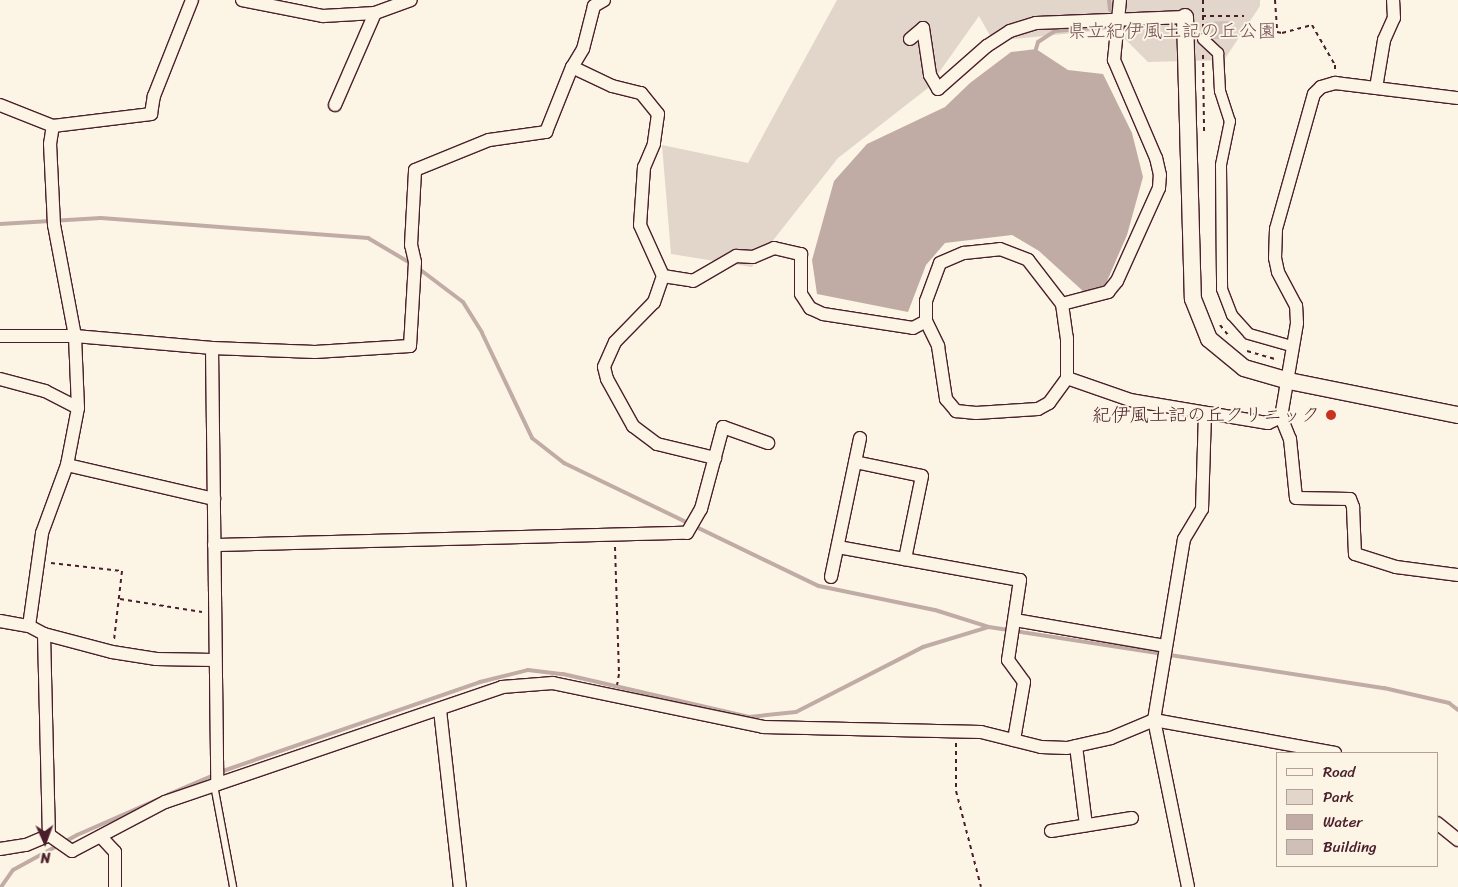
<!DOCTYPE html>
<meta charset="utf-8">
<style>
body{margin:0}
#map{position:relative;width:1458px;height:887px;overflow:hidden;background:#fcf5e5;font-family:Sriracha,"Klee One",sans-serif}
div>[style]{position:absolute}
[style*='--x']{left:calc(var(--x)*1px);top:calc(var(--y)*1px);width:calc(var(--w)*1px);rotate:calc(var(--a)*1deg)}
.green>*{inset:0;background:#e2d5ca}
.water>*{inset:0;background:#c0aca5}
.stream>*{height:4px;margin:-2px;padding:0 2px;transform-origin:2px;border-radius:2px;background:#c0aca5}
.building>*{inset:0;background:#cfc0b7}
.path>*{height:2px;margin-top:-1px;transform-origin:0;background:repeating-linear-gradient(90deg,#4a1f2b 0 4px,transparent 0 8px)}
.roads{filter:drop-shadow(1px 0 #4a1f2b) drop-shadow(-1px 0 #4a1f2b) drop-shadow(0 1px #4a1f2b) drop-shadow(0 -1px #4a1f2b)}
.service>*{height:6px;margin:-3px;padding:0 3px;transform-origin:3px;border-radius:3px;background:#fcf5e5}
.pedestrian>*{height:10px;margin:-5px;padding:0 5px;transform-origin:5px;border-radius:5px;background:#fcf5e5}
.minor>*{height:12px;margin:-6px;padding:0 6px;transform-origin:6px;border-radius:6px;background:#fcf5e5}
.tertiary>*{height:16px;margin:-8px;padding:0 8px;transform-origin:8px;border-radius:8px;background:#fcf5e5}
.dots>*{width:14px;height:14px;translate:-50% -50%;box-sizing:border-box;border:2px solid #fcf5e5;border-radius:50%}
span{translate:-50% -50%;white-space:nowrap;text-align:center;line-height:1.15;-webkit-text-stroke:4px #fcf5e5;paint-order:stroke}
.park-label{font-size:19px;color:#704c53}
.poi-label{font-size:19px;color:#4a1f2b}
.right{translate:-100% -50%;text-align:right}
.legend{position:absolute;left:1276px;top:752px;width:162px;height:115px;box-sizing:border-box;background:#fcf5e5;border:1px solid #b59f9b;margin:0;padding:6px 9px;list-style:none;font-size:15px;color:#4a1f2b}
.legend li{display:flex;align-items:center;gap:10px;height:25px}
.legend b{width:25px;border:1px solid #b59f9b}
.north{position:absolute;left:20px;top:817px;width:50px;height:50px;-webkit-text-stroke:4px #fcf5e5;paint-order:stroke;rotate:178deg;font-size:14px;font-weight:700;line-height:20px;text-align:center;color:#4a1f2b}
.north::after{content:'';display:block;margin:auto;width:18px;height:22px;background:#4a1f2b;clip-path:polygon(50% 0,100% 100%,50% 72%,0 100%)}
</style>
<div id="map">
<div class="green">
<div style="clip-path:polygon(837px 0,1260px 0,1260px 6px,1224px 60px,1148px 62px,1115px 29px,993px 41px,979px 16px,928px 88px,838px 158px,752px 267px,671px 254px,662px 145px,748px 163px)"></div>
</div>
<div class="water">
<div style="clip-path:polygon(1036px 49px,1068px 70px,1103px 74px,1132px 133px,1143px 177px,1127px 235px,1104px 288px,1084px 292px,1039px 251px,1012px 235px,945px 243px,926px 265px,908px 312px,817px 294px,812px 260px,834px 181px,867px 144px,945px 107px,970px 83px,1011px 52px)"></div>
</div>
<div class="stream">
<div style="--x:1109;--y:0;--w:10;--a:84"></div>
<div style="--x:1036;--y:49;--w:7;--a:-74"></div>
<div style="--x:1038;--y:42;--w:20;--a:-33"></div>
<div style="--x:1055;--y:31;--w:50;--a:-4.6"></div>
<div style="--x:0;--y:224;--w:101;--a:-3.4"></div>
<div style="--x:101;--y:218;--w:268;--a:4.3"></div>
<div style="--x:368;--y:238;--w:51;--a:30.6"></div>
<div style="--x:418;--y:268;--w:56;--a:37.1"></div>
<div style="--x:463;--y:302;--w:36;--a:58"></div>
<div style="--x:482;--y:333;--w:116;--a:64.5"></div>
<div style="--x:532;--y:438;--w:41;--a:38"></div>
<div style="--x:564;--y:463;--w:283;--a:25.8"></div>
<div style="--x:819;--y:586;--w:118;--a:11.7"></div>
<div style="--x:935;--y:610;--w:57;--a:17.5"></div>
<div style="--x:989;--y:627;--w:400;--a:8.8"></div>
<div style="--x:1384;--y:688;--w:67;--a:13"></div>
<div style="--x:1449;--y:703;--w:11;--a:38"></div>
<div style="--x:220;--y:772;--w:275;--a:-19.1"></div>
<div style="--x:480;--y:682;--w:49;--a:-14"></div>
<div style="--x:528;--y:670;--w:35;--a:7"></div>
<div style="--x:563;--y:674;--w:191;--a:13"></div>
<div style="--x:749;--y:717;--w:47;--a:-6.1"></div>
<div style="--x:796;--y:712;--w:143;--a:-27.1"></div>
<div style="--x:923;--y:647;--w:69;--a:-16.9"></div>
<div style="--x:167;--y:795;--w:51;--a:-23.1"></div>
<div style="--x:1;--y:887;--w:21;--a:-55"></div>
<div style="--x:13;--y:870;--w:73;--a:-28.7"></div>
<div style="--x:77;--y:835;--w:90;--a:-23.7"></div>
</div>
<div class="building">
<div style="clip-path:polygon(1229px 21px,1229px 38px,1213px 39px,1206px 33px,1206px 22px)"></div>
</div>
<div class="path">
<div style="--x:1203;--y:0;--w:28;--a:90"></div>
<div style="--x:1275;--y:0;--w:32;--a:86"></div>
<div style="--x:1277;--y:32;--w:5;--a:11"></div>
<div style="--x:1282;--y:33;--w:31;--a:-15"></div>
<div style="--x:1312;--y:25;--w:46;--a:60.1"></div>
<div style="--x:1335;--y:65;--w:6;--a:90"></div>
<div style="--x:1202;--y:16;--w:42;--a:0"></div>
<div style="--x:1203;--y:55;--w:76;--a:89.2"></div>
<div style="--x:1220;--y:325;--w:13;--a:51"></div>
<div style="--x:1247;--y:351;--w:32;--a:16"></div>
<div style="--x:615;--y:547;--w:127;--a:88.2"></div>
<div style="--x:619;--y:674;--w:11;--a:100"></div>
<div style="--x:51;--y:563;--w:71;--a:6.4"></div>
<div style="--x:122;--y:571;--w:69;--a:96.6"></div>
<div style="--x:120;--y:599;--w:83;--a:9"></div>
<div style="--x:956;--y:743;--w:48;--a:90"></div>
<div style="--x:956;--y:791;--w:99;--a:75.4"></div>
</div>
<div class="roads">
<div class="service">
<div style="--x:214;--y:785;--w:104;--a:79.4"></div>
</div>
<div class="pedestrian">
<div style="--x:1203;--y:39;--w:21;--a:43"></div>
<div style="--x:1218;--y:53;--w:38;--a:87"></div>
<div style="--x:1220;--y:91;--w:32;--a:72"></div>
<div style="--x:1230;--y:121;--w:45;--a:101.6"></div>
<div style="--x:1221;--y:165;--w:124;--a:89.5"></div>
<div style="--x:1222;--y:289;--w:28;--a:69"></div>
<div style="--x:1232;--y:315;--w:25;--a:48"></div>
<div style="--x:1249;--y:334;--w:44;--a:15.9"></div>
</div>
<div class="minor">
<div style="--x:242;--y:0;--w:83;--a:11.2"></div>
<div style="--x:323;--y:16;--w:52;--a:-3.3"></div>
<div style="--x:375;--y:13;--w:38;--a:-20"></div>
<div style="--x:604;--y:0;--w:12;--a:149"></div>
<div style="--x:594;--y:6;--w:44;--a:104.3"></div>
<div style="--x:583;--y:49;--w:21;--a:121"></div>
<div style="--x:572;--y:67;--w:44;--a:25.4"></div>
<div style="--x:612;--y:86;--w:30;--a:14"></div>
<div style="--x:641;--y:93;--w:27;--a:51"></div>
<div style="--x:658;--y:114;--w:30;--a:98"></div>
<div style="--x:654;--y:144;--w:25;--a:113"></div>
<div style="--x:644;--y:167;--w:58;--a:93.9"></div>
<div style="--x:640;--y:225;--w:56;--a:65.7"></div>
<div style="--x:663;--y:276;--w:30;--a:9"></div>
<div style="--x:693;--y:281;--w:50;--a:-30.2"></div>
<div style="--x:736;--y:256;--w:17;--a:3"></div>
<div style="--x:753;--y:257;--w:23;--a:-23"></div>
<div style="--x:774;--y:248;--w:28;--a:13"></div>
<div style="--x:801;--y:254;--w:40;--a:90"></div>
<div style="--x:801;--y:294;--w:17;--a:57"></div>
<div style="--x:810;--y:308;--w:14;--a:25"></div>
<div style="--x:823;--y:314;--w:91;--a:8.8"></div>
<div style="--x:913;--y:328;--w:15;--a:-28"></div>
<div style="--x:926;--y:321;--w:20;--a:-90"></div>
<div style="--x:926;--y:301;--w:40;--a:-69.8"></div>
<div style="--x:940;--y:263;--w:26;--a:-23"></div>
<div style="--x:964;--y:253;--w:36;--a:-6"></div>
<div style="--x:1000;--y:249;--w:30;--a:21"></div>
<div style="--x:1028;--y:260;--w:56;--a:52.3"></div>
<div style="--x:1062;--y:304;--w:34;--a:82"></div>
<div style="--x:1067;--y:338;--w:40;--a:90"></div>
<div style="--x:1067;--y:378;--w:67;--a:19.2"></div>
<div style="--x:1130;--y:400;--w:140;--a:9.5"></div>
<div style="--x:1268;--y:423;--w:14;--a:-25"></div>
<div style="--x:1281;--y:417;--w:95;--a:-80.3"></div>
<div style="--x:1297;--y:323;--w:17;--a:-93"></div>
<div style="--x:1296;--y:306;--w:38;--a:-118"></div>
<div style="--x:1278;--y:272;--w:14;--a:-102"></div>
<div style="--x:1275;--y:258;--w:29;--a:-88"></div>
<div style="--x:1276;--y:229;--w:140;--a:-74.3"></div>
<div style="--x:1314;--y:94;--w:10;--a:-45"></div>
<div style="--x:1321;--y:87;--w:15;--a:-16"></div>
<div style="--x:1335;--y:83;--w:124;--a:7"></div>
<div style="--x:910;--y:39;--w:17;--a:-40"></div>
<div style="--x:923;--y:28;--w:48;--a:81.5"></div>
<div style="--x:930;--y:75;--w:16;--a:60"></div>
<div style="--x:938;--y:89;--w:65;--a:-41.3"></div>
<div style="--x:987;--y:46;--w:27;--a:-33"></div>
<div style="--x:1010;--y:31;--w:27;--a:-17"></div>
<div style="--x:1036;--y:23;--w:149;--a:-2.3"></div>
<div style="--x:1376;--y:88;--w:49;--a:-80.5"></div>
<div style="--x:1384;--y:40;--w:24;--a:-66"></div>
<div style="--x:1394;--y:18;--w:18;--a:-93"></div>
<div style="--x:0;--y:105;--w:57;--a:21.6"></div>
<div style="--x:53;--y:126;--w:99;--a:-7"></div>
<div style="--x:151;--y:114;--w:18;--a:-81"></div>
<div style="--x:154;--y:96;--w:103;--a:-68.4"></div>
<div style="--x:335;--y:105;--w:100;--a:-66.5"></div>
<div style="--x:663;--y:276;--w:28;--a:109"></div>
<div style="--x:654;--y:302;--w:56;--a:134.3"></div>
<div style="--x:615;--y:342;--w:27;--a:114"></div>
<div style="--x:604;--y:367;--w:12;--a:76"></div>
<div style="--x:607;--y:379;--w:54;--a:61"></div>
<div style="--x:633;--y:426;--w:30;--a:37"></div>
<div style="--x:657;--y:444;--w:60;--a:13.6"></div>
<div style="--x:1062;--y:304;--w:48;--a:-14.6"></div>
<div style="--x:1108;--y:292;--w:14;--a:-51"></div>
<div style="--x:1117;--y:281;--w:102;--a:-65.7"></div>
<div style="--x:1159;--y:188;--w:13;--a:-86"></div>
<div style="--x:1160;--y:175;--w:17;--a:-103"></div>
<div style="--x:1156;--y:158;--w:107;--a:-113.2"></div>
<div style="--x:1114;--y:60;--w:60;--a:-84.3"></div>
<div style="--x:926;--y:321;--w:28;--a:64"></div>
<div style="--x:938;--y:346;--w:54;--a:81.4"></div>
<div style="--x:946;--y:399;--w:16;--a:50"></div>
<div style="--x:956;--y:411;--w:20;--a:6"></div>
<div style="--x:976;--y:413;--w:62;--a:-3.7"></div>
<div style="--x:1038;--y:409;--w:13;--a:-29"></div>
<div style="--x:1049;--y:403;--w:31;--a:-54"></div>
<div style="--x:0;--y:336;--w:75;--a:0"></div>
<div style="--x:75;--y:336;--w:138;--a:5"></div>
<div style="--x:212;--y:348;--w:103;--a:2.2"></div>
<div style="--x:315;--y:352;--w:95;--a:-3.6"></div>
<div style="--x:410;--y:346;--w:84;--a:-86.6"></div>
<div style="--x:415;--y:262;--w:17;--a:-103"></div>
<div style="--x:411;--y:245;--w:75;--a:-86.9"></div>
<div style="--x:415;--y:170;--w:80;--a:-22.1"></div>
<div style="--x:489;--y:140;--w:58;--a:-8"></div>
<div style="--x:546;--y:132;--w:70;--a:-68.2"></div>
<div style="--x:212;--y:348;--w:436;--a:89.3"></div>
<div style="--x:0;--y:379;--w:47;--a:14.9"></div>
<div style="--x:45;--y:391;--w:37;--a:27"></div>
<div style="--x:1281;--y:417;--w:24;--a:68"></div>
<div style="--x:1290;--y:439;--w:59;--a:84.2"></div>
<div style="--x:1296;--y:498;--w:54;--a:1.1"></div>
<div style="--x:1350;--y:499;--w:9;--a:69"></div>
<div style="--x:1353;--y:507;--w:47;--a:87.6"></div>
<div style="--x:1355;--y:554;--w:43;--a:17.6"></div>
<div style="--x:1396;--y:567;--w:63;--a:7.4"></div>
<div style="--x:855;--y:462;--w:68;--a:11.8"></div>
<div style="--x:922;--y:476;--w:85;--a:101.6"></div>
<div style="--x:67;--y:465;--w:151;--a:13"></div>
<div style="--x:214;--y:545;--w:473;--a:-1.5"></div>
<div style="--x:687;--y:533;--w:28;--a:-60"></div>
<div style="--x:701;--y:509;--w:85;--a:-75"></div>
<div style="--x:723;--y:427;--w:48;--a:19.6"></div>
<div style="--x:838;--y:547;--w:185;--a:10.3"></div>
<div style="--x:1020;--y:580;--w:81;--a:98.5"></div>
<div style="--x:1008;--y:660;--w:27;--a:54"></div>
<div style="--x:1024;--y:682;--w:59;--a:99.8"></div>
<div style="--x:831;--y:577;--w:142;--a:-78.2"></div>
<div style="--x:1015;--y:620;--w:152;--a:9.8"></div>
<div style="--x:0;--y:621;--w:29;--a:10"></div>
<div style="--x:29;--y:626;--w:17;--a:28"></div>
<div style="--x:44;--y:634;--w:70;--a:14.8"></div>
<div style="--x:112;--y:652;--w:45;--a:9"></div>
<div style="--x:156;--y:659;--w:58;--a:1"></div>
<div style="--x:29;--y:626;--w:94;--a:-82"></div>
<div style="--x:42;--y:533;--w:72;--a:-69.8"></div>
<div style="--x:67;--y:465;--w:58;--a:-79.1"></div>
<div style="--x:78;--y:408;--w:72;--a:-92.4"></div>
<div style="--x:75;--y:336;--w:113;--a:-100.7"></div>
<div style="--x:54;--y:225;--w:81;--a:-92.8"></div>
<div style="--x:50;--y:144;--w:18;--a:-81"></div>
<div style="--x:44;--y:634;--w:201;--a:88.6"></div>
<div style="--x:49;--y:835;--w:28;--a:35"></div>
<div style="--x:72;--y:851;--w:105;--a:-27.8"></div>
<div style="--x:165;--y:802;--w:356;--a:-18.8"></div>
<div style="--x:502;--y:687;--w:51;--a:-4.5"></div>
<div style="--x:553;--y:683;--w:215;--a:11.8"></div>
<div style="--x:763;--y:727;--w:218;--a:1.3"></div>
<div style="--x:981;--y:732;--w:62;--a:14"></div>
<div style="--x:1041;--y:747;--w:26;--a:2"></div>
<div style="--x:1067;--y:748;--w:45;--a:-12.8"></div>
<div style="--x:1111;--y:738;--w:47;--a:-22.7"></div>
<div style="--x:1154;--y:720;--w:184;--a:10.3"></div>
<div style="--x:440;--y:710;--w:178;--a:83.6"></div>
<div style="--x:1076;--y:746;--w:80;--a:82.8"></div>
<div style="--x:1437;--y:823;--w:27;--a:39"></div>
<div style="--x:1051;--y:831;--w:82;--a:-9.1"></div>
<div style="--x:102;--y:838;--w:19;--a:47"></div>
<div style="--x:115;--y:852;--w:35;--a:90"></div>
<div style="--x:0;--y:849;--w:26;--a:-9"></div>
<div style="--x:26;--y:845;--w:25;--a:-23"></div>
<div style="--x:1188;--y:887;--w:170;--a:-101.5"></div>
<div style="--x:1154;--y:720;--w:183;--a:-80.6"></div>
<div style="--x:1184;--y:539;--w:35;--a:-59"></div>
<div style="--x:1202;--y:509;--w:96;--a:-88.2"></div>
</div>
<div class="tertiary">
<div style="--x:1185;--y:17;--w:282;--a:88.4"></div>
<div style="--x:1193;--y:299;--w:43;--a:68.2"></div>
<div style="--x:1209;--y:339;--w:45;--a:39.6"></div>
<div style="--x:1244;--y:368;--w:47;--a:16.1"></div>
<div style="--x:1289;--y:381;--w:172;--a:11.4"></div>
</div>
</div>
<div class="dots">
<div style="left:1331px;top:415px;background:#c8321e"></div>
</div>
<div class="park-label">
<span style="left:1172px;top:31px">県立紀伊風土記の丘公園</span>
</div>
<div class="poi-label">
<span class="right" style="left:1320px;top:415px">紀伊風土記の丘クリニック</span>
</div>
<ul class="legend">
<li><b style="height:6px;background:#fcf5e5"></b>Road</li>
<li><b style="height:14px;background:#e2d5ca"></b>Park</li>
<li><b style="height:14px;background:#c0aca5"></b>Water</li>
<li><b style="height:14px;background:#cfc0b7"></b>Building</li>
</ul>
<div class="north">N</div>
</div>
